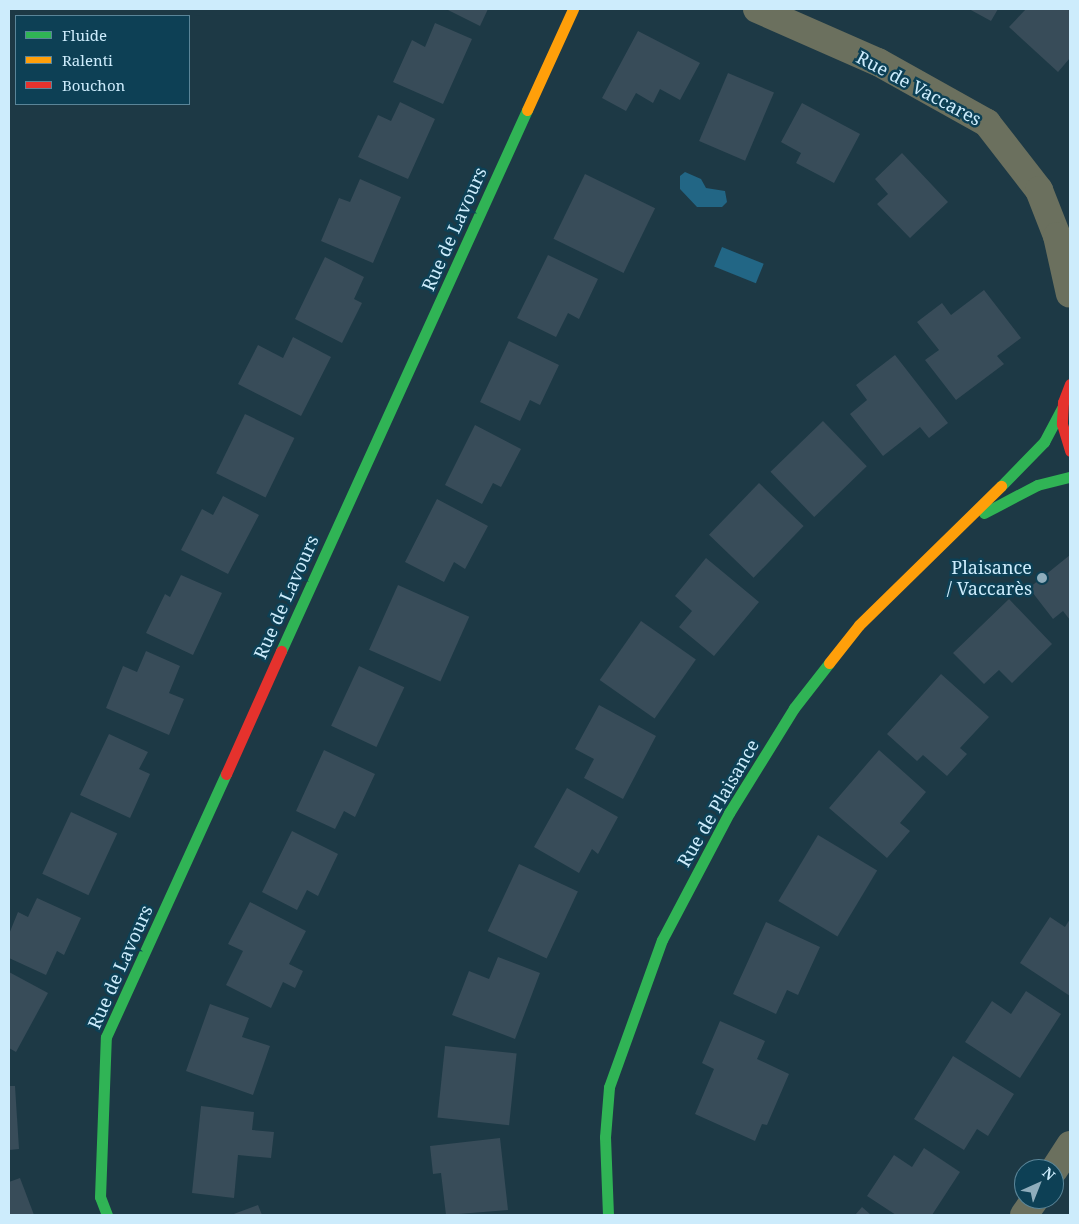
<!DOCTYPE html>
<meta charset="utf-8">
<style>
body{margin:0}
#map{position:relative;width:1079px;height:1224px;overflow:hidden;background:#1d3945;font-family:"Noto Serif",serif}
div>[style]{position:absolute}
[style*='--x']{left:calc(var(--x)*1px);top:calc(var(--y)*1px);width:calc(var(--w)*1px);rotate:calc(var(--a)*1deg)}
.water>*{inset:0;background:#226685;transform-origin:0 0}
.building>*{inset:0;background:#384c59;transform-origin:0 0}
.street>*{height:28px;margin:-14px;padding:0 14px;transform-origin:14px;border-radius:14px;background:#6b705e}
.fast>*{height:11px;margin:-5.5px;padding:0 5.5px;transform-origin:5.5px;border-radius:5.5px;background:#30b455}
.slow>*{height:11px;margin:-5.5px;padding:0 5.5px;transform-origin:5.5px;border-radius:5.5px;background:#ff9f0a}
.jam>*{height:11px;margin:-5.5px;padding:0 5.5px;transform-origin:5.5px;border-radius:5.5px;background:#e5322d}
.dots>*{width:14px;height:14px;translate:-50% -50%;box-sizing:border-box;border:2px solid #0d4055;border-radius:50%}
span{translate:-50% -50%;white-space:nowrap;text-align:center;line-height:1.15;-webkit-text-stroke:5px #0d4055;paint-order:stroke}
.street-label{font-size:18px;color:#cdecfc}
.poi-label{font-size:18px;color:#cdecfc}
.right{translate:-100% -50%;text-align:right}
.frame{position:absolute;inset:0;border:10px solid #cdecfc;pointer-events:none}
.legend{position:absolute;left:15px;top:15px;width:175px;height:90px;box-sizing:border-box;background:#0d4055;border:1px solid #5a8598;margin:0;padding:6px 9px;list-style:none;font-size:15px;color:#cdecfc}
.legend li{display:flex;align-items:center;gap:10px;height:25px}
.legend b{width:25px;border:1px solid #5a8598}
.north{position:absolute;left:1014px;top:1159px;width:50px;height:50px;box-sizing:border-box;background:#0d4055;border:1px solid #5a8598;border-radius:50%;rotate:44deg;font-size:14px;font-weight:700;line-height:20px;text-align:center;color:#cdecfc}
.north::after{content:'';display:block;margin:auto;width:18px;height:22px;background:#8fadbc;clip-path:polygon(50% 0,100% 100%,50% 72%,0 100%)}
</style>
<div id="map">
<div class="water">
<div style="clip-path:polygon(685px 172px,701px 179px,706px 188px,725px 191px,727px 202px,722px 207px,697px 207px,680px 189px,680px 176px)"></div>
<div style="left:722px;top:247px;width:45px;height:21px;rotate:22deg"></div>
</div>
<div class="building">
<div style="clip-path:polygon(446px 9px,488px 9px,480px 26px)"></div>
<div style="clip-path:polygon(969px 9px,998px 9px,991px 21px)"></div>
<div style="clip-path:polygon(1026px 9px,1070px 9px,1070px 58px,1058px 72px,1009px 27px)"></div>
<div style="clip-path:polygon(435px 23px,472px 39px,443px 104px,393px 82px,412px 40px,425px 47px)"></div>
<div style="clip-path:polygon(638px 31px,700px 63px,680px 100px,660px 89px,653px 103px,636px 93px,626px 111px,602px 98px)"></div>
<div style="left:728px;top:73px;width:50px;height:74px;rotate:23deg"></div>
<div style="clip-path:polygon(400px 102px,435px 119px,408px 179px,358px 157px,378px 115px,391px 121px)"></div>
<div style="clip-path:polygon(802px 103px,860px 134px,834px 183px,796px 163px,801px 153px,781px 142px)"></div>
<div style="clip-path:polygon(902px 153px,948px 202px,910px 238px,877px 204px,888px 194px,875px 179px)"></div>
<div style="left:585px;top:174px;width:78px;height:72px;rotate:26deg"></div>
<div style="clip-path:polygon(360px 179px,401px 197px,373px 263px,321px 241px,339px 198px,350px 202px)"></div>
<div style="clip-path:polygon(548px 255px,598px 279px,579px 319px,568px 313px,556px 337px,517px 318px)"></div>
<div style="clip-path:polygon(325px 257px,364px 277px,354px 299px,362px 303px,342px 343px,295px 319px)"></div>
<div style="clip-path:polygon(984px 290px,1021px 338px,997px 356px,1004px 364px,956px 400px,925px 360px,939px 350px,917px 322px,942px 303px,951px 315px)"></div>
<div style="clip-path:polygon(293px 337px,331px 357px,301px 416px,238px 384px,258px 345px,283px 358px)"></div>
<div style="clip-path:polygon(509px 341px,559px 365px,540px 405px,530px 400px,520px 421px,480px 402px)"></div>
<div style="clip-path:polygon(895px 355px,948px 423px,929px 438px,920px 427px,883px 456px,850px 414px,867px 400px,856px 385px)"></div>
<div style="left:245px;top:414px;width:55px;height:66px;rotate:26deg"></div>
<div style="left:823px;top:421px;width:63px;height:73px;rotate:46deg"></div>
<div style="clip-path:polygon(475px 425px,521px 449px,501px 487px,493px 483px,482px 504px,445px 485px)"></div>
<div style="left:759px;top:483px;width:62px;height:72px;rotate:44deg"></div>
<div style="clip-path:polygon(223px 496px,259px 515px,228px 574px,181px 550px,202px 509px,213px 515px)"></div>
<div style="clip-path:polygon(437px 499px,488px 526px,465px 569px,454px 562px,444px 582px,405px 562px)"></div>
<div style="clip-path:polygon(1070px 555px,1070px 620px,1063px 611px,1053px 619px,1029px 588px)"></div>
<div style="clip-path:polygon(706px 558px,759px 602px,714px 656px,679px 627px,692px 611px,675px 596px)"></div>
<div style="clip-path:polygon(181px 575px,222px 593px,193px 655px,146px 633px,165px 594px,170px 597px)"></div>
<div style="left:398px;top:585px;width:78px;height:71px;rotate:24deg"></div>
<div style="clip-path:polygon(1009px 599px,1052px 644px,1012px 683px,999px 670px,984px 684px,953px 653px)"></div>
<div style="left:641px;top:621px;width:67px;height:72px;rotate:35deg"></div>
<div style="clip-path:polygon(146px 651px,180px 666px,169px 693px,184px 699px,169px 735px,106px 708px,123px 666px,137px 672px)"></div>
<div style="left:359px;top:666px;width:50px;height:66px;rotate:25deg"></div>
<div style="clip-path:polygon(941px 674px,989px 717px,960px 748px,967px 754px,947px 776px,923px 755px,917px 761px,887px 734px)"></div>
<div style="clip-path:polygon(599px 705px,656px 736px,623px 799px,584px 778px,594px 759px,575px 749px)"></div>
<div style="clip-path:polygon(109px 734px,148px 752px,139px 769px,150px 774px,130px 818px,80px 795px)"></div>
<div style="clip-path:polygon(324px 750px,375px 774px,355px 817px,344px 811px,335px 829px,296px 811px)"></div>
<div style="clip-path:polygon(879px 750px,926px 792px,900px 823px,910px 831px,887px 858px,829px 808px)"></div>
<div style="clip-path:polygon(567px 788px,618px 817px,598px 854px,592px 849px,579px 873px,534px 847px)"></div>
<div style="left:71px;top:812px;width:51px;height:68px;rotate:25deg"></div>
<div style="clip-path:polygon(292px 831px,338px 854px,318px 896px,307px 890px,297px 910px,262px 892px)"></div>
<div style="left:818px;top:835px;width:69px;height:77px;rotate:31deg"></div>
<div style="left:519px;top:864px;width:65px;height:74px;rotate:25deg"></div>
<div style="clip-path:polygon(37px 898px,81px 918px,64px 955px,57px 951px,46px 975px,9px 958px,9px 934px,18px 912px,28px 917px)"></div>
<div style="clip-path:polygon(250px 902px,306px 931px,289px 964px,303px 971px,295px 988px,283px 982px,271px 1008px,226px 985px,243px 951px,228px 944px)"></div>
<div style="clip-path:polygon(1050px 917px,1065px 927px,1070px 919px,1070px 996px,1020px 963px)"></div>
<div style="clip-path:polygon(766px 922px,820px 947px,798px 995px,787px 990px,776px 1014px,733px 994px)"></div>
<div style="clip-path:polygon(498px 957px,540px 973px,515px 1039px,452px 1015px,469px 971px,489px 979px)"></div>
<div style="clip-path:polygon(9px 972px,48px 993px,16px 1052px,9px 1048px)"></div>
<div style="clip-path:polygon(1026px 991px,1061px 1014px,1020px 1078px,965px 1042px,992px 1001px,1011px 1014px)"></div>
<div style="clip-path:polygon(210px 1004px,249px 1018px,242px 1037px,270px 1046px,253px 1095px,186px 1071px)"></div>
<div style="clip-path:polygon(720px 1021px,765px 1041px,757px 1059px,789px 1074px,767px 1125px,762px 1124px,755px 1141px,695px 1114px,714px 1069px,702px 1063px)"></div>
<div style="left:445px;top:1046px;width:72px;height:72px;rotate:6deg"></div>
<div style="clip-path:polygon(953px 1056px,1014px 1094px,988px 1136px,977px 1129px,964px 1150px,914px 1119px)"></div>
<div style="clip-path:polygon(9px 1086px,15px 1086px,19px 1149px,9px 1150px)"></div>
<div style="clip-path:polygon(201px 1106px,254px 1112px,252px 1130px,274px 1132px,271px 1158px,238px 1155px,234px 1198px,192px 1193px)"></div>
<div style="clip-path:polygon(500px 1138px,508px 1210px,446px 1215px,441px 1173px,433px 1174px,430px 1146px)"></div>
<div style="clip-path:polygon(924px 1148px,960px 1172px,932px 1215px,896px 1215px,867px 1196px,894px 1155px,912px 1167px)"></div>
<div style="clip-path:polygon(20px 1178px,34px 1215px,9px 1215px,9px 1182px)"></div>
<div style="clip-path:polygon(258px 1205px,262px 1215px,231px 1215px)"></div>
<div style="clip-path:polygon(862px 1207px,871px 1215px,855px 1215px)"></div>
</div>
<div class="street">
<div style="--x:757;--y:9;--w:132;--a:23.7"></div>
<div style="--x:878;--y:62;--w:125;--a:29.2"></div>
<div style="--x:987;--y:123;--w:85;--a:52.2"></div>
<div style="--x:1039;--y:190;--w:49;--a:68.6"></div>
<div style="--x:1057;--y:236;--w:59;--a:77.4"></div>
<div style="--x:1054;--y:1170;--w:30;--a:-57"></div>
<div style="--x:1024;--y:1215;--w:19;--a:-55"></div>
</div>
<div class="fast">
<div style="--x:1001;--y:486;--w:62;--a:-45.7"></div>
<div style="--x:1044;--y:442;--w:38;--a:-62"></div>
<div style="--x:984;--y:513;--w:60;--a:-27.8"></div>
<div style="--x:1037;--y:485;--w:34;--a:-14"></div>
<div style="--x:281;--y:651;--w:594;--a:-65.55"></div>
<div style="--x:107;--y:1215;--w:19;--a:-111"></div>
<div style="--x:100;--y:1197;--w:160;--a:-87.9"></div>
<div style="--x:106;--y:1037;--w:289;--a:-65.5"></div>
<div style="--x:608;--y:1215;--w:78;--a:-92.2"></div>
<div style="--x:605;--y:1137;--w:50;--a:-85.4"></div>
<div style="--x:609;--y:1087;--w:156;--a:-70.2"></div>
<div style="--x:662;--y:940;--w:144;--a:-62.2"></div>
<div style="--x:729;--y:813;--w:123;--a:-58.2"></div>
<div style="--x:794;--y:708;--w:57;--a:-52.1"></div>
</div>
<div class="slow">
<div style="--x:527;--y:110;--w:111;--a:-65.5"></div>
<div style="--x:829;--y:663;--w:48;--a:-51.7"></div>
<div style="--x:859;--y:625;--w:199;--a:-44.4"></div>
</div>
<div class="jam">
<div style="--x:1070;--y:384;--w:19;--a:111"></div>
<div style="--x:1063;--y:402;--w:22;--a:93"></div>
<div style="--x:1062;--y:424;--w:28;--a:73"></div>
<div style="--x:226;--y:774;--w:135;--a:-65.9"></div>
</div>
<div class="dots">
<div style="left:1042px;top:578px;background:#8fadbc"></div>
</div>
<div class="street-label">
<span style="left:919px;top:88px;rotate:28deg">Rue de Vaccares</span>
<span style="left:454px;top:229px;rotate:-66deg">Rue de Lavours</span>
<span style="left:286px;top:597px;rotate:-66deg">Rue de Lavours</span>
<span style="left:718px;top:803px;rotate:-60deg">Rue de Plaisance</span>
<span style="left:120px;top:967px;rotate:-66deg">Rue de Lavours</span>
</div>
<div class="poi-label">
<span class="right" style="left:1032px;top:578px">Plaisance<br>/ Vaccarès</span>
</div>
<div class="frame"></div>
<ul class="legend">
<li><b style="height:6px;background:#30b455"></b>Fluide</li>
<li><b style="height:6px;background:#ff9f0a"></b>Ralenti</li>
<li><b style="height:6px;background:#e5322d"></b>Bouchon</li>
</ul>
<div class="north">N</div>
</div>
